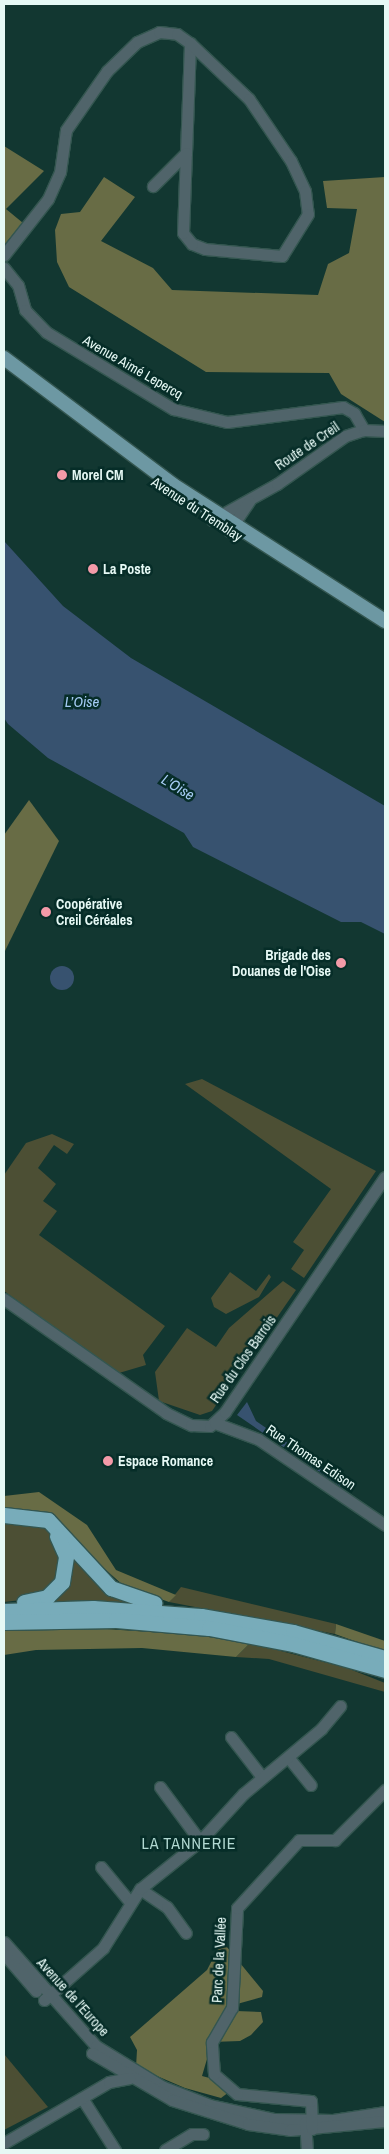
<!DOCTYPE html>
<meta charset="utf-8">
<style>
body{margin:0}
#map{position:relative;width:389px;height:2154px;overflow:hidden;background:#123731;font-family:"Archivo Narrow",sans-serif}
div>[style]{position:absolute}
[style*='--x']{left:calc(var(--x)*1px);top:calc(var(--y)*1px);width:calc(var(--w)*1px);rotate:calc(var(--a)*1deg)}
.green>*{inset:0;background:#4c4f34}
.forest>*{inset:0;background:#686c45}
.water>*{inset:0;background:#37526f}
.round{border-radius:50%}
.roads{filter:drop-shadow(1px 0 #345650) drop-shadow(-1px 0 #345650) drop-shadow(0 1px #345650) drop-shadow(0 -1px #345650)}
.minor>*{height:11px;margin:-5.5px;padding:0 5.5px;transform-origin:5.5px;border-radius:5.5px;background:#50646a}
.major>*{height:14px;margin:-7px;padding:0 7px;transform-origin:7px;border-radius:7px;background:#6d98a3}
.highway>*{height:15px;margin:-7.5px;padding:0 7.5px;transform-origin:7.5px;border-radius:7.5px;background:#78acba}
.dots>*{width:14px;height:14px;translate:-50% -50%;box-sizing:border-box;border:2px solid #062d28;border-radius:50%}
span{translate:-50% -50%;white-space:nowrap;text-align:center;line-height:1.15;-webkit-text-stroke:5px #062d28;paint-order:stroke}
.street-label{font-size:14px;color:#e6f9f5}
.poi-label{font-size:14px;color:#e6f9f5;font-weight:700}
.left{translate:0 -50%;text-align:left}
.right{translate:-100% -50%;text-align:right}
.water-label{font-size:15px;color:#a7ccf5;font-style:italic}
.quarter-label{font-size:16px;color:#b2d9d2;letter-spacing:1px}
.frame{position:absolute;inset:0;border:5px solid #e6f9f5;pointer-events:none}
</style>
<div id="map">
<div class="green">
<div style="clip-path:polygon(202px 1079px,376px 1171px,304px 1278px,291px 1269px,304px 1250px,293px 1242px,331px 1189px,185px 1084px)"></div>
<div style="clip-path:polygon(52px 1134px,74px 1144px,67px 1154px,54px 1145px,38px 1168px,56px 1184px,43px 1201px,57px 1211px,39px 1235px,165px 1326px,143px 1355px,146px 1365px,119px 1373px,4px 1291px,4px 1175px,26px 1143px)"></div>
<div style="clip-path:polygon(230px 1272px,256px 1291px,269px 1274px,271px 1277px,259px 1297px,226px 1314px,214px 1307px,211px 1298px)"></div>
<div style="clip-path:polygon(283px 1281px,296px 1290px,212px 1411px,200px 1415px,159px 1401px,155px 1372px,187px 1328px,216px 1347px,229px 1328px)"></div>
<div style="clip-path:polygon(19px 1521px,43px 1527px,59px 1542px,60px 1579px,30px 1599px,4px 1602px,4px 1523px)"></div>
<div style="clip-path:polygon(70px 1551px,126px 1601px,125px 1604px,47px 1602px)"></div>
<div style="clip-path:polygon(181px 1587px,336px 1624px,335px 1634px,169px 1602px)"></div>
<div style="clip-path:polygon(250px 1643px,347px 1668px,385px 1683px,385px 1692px,269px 1659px,236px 1657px)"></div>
<div style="clip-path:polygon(4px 2054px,48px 2107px,4px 2130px)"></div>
</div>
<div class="forest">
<div style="clip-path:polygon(4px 146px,44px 171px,6px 209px,23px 223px,4px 245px)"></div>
<div style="clip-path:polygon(104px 177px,135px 197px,101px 241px,153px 268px,172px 290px,318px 295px,328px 264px,349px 253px,357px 209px,327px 208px,323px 181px,385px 177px,385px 422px,341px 394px,329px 373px,206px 372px,69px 287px,57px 262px,55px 230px,61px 214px,80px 212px)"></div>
<div style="clip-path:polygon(29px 800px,59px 841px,4px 953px,4px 835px)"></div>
<div style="clip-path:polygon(39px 1492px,87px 1525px,116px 1570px,176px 1595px,169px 1602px,124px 1586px,41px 1512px,4px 1511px,4px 1496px)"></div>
<div style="clip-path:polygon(336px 1624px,385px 1641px,385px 1652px,335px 1634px)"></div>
<div style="clip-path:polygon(91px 1628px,195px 1635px,250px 1643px,236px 1657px,142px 1648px,36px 1650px,4px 1655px,4px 1631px)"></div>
<div style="clip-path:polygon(222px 1941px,263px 1991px,262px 1997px,237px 2004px,236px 2011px,261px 2012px,263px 2022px,251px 2035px,240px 2041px,212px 2042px,202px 2076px,221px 2081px,229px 2092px,221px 2098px,185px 2088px,136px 2067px,137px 2050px,130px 2037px,207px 1970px)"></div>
</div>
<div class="water">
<div style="clip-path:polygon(4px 541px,63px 606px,131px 658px,385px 806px,385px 934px,361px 922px,341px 922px,193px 847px,184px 833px,48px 758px,8px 724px,4px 718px)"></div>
<div class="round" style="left:50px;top:966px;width:24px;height:24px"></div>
<div style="clip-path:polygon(247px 1402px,256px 1421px,343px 1481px,340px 1486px,237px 1415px)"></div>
</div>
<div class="roads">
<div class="minor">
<div style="--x:186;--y:153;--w:110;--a:-87.9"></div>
<div style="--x:4;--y:255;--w:71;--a:-51.8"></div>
<div style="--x:48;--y:199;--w:30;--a:-66"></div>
<div style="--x:60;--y:172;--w:42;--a:-81.9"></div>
<div style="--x:66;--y:130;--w:72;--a:-55.2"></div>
<div style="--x:107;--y:71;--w:42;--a:-44"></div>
<div style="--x:137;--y:42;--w:24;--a:-24"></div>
<div style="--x:159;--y:32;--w:18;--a:6"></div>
<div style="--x:177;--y:34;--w:16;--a:35"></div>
<div style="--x:190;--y:43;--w:81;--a:43.5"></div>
<div style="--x:249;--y:99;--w:75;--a:55.9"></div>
<div style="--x:291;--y:161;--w:33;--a:65"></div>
<div style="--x:305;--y:191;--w:23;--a:83"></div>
<div style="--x:308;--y:214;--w:49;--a:121.8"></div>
<div style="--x:282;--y:256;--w:77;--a:-174.8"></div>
<div style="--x:205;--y:249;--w:14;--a:-159"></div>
<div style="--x:192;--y:244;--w:14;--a:-129"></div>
<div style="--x:183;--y:233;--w:80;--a:-87.9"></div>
<div style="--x:186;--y:153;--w:47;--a:135"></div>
<div style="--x:4;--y:268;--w:22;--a:51"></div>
<div style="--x:18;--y:285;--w:26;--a:74"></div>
<div style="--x:25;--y:310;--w:30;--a:46"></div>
<div style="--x:46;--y:332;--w:149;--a:31.2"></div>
<div style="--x:173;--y:409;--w:56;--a:13.5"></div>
<div style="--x:227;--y:422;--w:117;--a:-7.4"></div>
<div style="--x:343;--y:407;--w:13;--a:29"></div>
<div style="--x:354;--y:413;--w:20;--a:60"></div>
<div style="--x:212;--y:520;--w:74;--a:-29"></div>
<div style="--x:277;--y:484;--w:83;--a:-35.2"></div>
<div style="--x:345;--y:436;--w:20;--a:-18"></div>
<div style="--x:364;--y:430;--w:21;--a:3"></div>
<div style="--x:229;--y:531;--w:36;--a:-56"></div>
<div style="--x:4;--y:1299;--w:198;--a:35.1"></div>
<div style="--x:166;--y:1413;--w:28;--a:26"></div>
<div style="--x:191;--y:1425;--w:19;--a:3"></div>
<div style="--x:210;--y:1426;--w:21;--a:-43"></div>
<div style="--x:225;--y:1412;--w:284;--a:-55.8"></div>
<div style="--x:215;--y:1423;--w:46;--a:20.4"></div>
<div style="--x:258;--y:1439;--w:153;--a:34.1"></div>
<div style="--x:231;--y:1737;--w:51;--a:52.2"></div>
<div style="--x:288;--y:1757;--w:36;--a:51"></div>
<div style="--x:160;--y:1787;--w:67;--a:53.5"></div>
<div style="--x:101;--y:1867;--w:45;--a:50.4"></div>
<div style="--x:140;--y:1889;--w:32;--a:34"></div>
<div style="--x:167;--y:1907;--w:32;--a:54"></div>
<div style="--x:4;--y:1942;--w:139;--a:48.5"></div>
<div style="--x:96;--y:2046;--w:79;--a:31.5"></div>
<div style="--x:163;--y:2087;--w:50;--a:21"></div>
<div style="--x:210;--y:2105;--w:66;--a:12.3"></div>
<div style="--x:274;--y:2119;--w:59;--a:1"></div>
<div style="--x:333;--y:2120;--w:53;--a:-8.7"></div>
<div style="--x:4;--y:1954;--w:49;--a:49.1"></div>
<div style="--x:44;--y:2000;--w:79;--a:-41.4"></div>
<div style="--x:103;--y:1948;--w:70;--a:-57.9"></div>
<div style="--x:140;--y:1889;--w:77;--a:-38.7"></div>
<div style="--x:200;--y:1841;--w:64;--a:-47.5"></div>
<div style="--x:243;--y:1794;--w:102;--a:-39.8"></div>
<div style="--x:321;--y:1729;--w:30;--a:-50"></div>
<div style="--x:92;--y:2053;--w:93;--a:30.4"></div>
<div style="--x:172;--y:2100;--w:80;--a:17.5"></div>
<div style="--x:248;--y:2124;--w:42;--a:8.1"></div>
<div style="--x:290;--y:2130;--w:95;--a:-5.4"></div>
<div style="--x:82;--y:2098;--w:62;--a:57.6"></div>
<div style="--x:305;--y:2122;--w:28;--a:86"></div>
<div style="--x:312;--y:2129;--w:28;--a:-92"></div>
<div style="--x:311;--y:2101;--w:74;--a:-174.6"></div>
<div style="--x:237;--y:2094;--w:30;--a:-139"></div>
<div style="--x:214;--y:2074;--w:32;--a:-94"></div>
<div style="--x:212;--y:2042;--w:39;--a:-60"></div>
<div style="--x:232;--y:2008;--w:100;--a:-87.1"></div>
<div style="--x:237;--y:1908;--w:92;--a:-47.6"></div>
<div style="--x:299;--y:1840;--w:36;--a:0"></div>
<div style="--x:335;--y:1840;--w:71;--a:-45"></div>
<div style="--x:4;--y:2143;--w:121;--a:-30.2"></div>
<div style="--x:109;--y:2082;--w:21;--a:-11"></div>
<div style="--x:165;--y:2150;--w:31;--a:-31"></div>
<div style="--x:192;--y:2134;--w:11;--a:0"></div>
</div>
<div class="major">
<div style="--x:4;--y:358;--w:211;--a:36.9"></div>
<div style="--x:173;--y:485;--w:252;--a:32.7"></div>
</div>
<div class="highway">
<div style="--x:4;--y:1515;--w:44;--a:6.5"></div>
<div style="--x:48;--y:1520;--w:93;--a:47.2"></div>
<div style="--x:111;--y:1588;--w:46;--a:19.2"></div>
<div style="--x:24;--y:1602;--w:24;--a:-12"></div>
<div style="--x:47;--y:1597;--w:21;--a:-45"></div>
<div style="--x:62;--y:1582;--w:26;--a:-81"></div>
<div style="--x:66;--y:1556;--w:22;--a:-114"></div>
<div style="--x:4;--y:1611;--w:89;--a:-1.9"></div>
<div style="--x:93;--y:1608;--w:108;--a:4.2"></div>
<div style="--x:201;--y:1616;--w:93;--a:9.9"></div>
<div style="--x:293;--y:1632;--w:96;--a:15.8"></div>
<div style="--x:4;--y:1622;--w:112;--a:-1"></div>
<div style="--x:116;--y:1620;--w:93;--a:4.9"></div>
<div style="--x:209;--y:1628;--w:86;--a:10.8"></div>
<div style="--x:293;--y:1644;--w:96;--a:15.8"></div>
</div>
</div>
<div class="dots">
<div style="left:62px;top:475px;background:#f39aa8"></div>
<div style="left:93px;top:569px;background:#f39aa8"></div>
<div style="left:46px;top:912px;background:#f39aa8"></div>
<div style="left:341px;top:963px;background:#f39aa8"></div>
<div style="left:108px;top:1461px;background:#f39aa8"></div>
</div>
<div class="street-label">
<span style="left:133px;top:367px;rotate:30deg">Avenue Aimé Lepercq</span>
<span style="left:307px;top:446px;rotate:-34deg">Route de Creil</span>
<span style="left:197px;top:509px;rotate:33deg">Avenue du Tremblay</span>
<span style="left:243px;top:1359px;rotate:-55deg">Rue du Clos Barrois</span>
<span style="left:311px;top:1457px;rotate:34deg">Rue Thomas Edison</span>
<span style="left:219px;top:1960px;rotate:-87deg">Parc de la Vallée</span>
<span style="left:73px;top:1997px;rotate:48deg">Avenue de l'Europe</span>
</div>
<div class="poi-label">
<span class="left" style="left:72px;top:475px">Morel CM</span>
<span class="left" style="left:103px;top:569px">La Poste</span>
<span class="left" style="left:56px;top:912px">Coopérative<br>Creil Céréales</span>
<span class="right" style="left:331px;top:963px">Brigade des<br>Douanes de l'Oise</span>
<span class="left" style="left:118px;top:1461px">Espace Romance</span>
</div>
<div class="water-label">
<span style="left:82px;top:702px">L’Oise</span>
<span style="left:178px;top:787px;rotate:31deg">L'Oise</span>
</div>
<div class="quarter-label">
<span style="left:189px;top:1843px">LA TANNERIE</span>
</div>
<div class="frame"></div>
</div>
